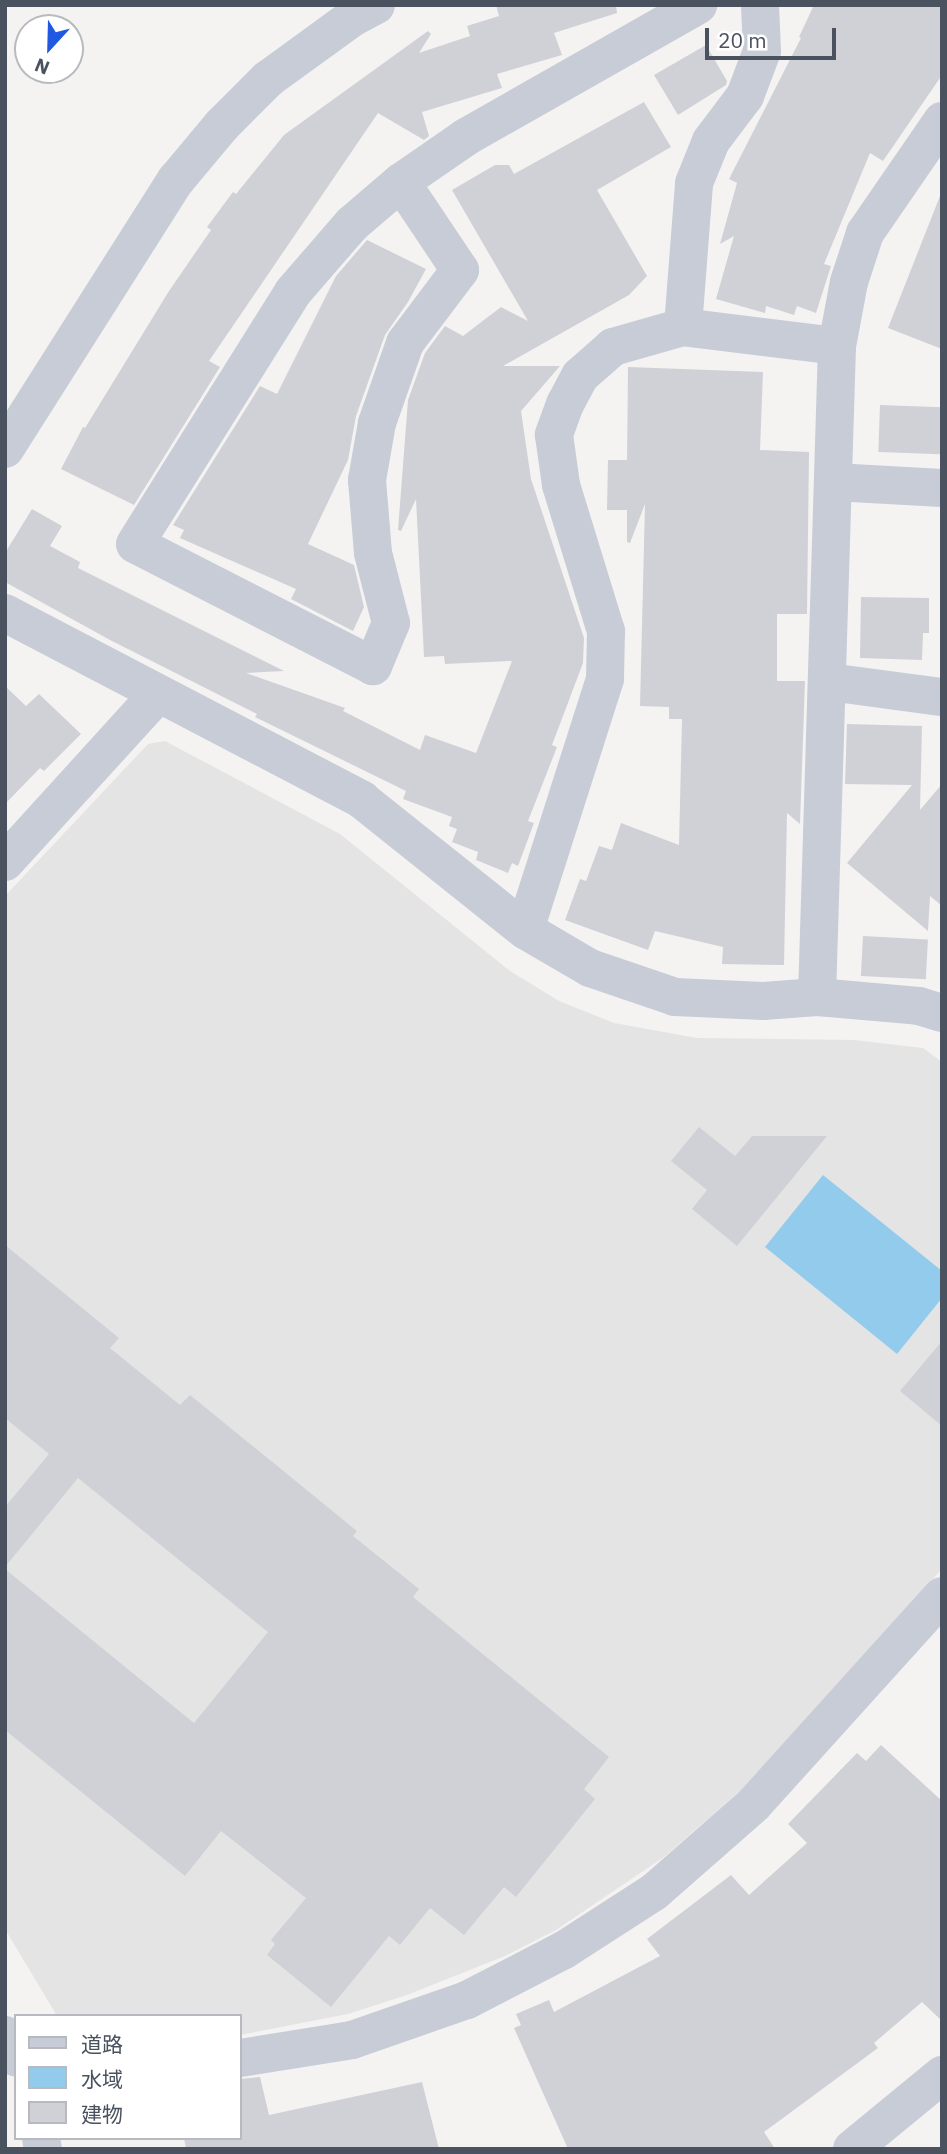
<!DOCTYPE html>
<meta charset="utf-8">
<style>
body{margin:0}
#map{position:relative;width:947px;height:2154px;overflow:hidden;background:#f4f3f2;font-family:"IBM Plex Sans","Noto Sans JP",sans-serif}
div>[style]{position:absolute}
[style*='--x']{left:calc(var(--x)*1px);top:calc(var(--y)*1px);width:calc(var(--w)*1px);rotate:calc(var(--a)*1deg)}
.education>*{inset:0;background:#e5e4e5}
.water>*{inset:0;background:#92cbeb}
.building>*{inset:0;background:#cfd1d6;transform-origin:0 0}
.minor>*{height:38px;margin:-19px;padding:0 19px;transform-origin:19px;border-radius:19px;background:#c7ccd6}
.tertiary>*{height:38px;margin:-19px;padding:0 19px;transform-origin:19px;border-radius:19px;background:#c7ccd6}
span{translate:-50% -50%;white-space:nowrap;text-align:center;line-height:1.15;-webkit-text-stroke:6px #fff;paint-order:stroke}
.frame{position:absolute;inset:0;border:7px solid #4a5260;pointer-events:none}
.legend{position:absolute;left:14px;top:2014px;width:228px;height:126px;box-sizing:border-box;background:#fff;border:2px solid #b7babf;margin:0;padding:9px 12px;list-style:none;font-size:21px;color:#4a5260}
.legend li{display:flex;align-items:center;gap:14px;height:35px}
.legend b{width:35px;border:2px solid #b7babf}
.north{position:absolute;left:14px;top:14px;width:70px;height:70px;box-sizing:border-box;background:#fff;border:2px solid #b7babf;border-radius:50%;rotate:202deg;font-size:19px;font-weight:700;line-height:28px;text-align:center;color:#4a5260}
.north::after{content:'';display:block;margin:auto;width:24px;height:32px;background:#2058e1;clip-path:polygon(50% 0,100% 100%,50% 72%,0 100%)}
.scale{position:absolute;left:705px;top:28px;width:131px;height:32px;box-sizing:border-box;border:4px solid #4a5260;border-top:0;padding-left:9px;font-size:21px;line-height:24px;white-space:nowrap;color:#4a5260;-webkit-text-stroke:5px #fff;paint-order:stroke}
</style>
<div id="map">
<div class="education">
<div style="clip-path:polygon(165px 741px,340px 834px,510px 971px,559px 1001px,614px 1023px,697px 1038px,854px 1040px,923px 1048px,942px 1062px,942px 1569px,742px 1789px,664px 1857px,556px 1930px,505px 1956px,407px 1995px,348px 2014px,240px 2035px,240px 2016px,57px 2016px,5px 1929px,5px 896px,148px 744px)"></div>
</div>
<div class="water">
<div style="clip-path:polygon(823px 1175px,942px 1271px,942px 1298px,897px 1354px,765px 1247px)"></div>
</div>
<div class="building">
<div style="clip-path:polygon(496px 5px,616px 5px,617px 13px,554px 33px,562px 55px,497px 74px,502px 88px,422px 112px,429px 136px,424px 140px,378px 113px,209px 361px,220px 367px,134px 505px,61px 469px,83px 427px,85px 428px,169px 291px,211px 230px,207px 227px,233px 192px,236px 194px,284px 135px,428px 31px,431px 34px,419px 53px,470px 36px,467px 26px,499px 16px)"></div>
<div style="clip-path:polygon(814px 5px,942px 5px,942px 75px,883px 161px,870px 153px,824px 264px,831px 266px,816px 313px,797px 306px,794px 315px,766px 306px,765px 313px,716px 299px,734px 236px,720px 244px,737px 183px,729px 179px,801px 38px,799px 37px)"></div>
<div style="clip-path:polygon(706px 45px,727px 81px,726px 85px,678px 115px,654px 75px)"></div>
<div style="clip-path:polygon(644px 102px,671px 147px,597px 190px,647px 276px,629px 295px,503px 366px,560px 366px,521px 411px,531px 479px,584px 638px,583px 663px,552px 745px,557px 747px,528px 821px,534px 823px,518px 866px,512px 863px,508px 873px,476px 860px,478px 852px,452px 842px,457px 829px,449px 826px,452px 817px,403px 799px,406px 791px,255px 717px,257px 714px,110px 640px,5px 582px,5px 553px,32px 509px,62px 526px,50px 546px,80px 562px,78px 568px,284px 671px,246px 673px,345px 708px,343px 711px,420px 750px,425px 735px,476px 753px,512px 661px,445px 664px,444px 656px,424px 657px,416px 499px,401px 531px,398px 530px,408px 400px,425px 353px,445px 326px,463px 336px,501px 307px,528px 321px,452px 190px,495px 165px,509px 165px,514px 174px)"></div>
<div style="clip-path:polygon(940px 196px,942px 197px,942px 349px,888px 328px)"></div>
<div style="clip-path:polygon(367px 240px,426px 269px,408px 302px,385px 335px,356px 416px,348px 460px,308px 544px,354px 565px,364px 607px,353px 631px,291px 599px,296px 589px,180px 538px,184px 530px,173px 525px,260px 386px,277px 394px,336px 276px)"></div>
<div style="clip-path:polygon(628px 367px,763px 372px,760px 450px,809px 452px,807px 614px,777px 614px,777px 681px,805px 681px,800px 824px,787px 813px,784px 965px,722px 964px,723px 947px,655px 931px,648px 950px,565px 920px,580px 879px,586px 881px,599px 846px,612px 850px,621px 823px,679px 845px,682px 719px,669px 719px,669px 707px,640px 706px,645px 504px,630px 543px,627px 542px,627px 510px,607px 510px,608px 460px,627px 460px)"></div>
<div style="left:880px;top:405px;width:62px;height:47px;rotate:2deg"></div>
<div style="clip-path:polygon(861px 597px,929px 598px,929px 633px,923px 633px,922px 660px,860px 658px)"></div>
<div style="clip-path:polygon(5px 686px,26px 706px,39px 694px,81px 734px,44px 771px,40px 768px,5px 804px)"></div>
<div style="clip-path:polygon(847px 724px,922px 726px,920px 810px,942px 784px,942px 906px,930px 896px,928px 931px,847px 863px,912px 785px,845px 784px)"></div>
<div style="left:863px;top:936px;width:65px;height:40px;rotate:3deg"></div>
<div style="clip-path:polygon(699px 1127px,735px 1156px,752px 1136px,827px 1136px,737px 1246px,692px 1209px,707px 1190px,671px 1161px)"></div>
<div style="clip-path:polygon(5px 1245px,119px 1338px,110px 1348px,180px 1405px,190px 1395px,357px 1531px,353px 1536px,419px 1589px,413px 1597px,609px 1757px,584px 1789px,595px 1799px,516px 1897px,504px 1887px,464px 1935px,430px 1908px,400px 1945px,389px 1936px,331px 2007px,267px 1955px,275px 1944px,271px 1940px,306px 1898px,221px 1831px,185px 1876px,5px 1730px,5px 1569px,194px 1723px,268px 1632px,78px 1478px,5px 1567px,5px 1507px,49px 1454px,5px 1418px)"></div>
<div style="clip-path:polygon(942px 1341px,942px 1426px,900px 1391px)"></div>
<div style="clip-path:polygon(881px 1745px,942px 1801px,942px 2021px,922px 2002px,874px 2043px,878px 2048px,764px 2132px,775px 2149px,568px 2149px,514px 2028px,521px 2025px,516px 2014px,549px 2000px,554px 2012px,660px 1956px,647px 1939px,731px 1875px,749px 1895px,807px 1843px,788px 1824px,857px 1753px,866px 1761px)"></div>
<div style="clip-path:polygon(260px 2077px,269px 2115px,422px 2082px,439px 2149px,186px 2149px,184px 2138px,240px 2138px,240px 2079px)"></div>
</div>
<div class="minor">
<div style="--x:401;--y:182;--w:106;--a:56.2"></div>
<div style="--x:460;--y:270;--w:91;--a:127"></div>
<div style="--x:405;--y:343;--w:85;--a:109.3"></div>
<div style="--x:377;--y:423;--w:58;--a:100"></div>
<div style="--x:367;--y:480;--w:73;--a:85.3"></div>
<div style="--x:373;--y:553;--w:72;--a:75.6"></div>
<div style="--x:391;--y:623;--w:47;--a:112.7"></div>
<div style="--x:373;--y:666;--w:267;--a:-152.9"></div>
<div style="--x:135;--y:544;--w:297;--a:-57.9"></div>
<div style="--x:293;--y:292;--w:90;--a:-49.1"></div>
<div style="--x:352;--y:224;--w:65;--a:-40.6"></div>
<div style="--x:401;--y:182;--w:79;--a:-34.7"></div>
<div style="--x:466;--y:137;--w:267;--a:-29.6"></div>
<div style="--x:683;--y:327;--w:144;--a:-85.6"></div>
<div style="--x:694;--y:183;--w:45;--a:-68"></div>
<div style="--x:711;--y:141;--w:56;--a:-52.9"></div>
<div style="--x:745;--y:96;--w:48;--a:-69.3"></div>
<div style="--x:762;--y:51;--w:46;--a:-92.5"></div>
<div style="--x:834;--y:482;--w:108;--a:3.2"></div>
<div style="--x:5;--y:613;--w:403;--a:27.6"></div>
<div style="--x:362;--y:800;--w:208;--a:38.6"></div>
<div style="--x:829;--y:682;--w:114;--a:7.6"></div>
<div style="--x:5;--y:862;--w:227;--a:-47.7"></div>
<div style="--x:817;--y:997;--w:651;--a:-88.24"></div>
<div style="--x:837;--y:346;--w:65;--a:-79.4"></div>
<div style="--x:849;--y:282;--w:52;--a:-71.9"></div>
<div style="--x:865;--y:233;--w:136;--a:-55.5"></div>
<div style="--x:240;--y:2058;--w:113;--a:-9.1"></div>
<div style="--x:352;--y:2040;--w:122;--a:-19.2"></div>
<div style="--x:467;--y:2000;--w:109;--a:-27.3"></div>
<div style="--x:564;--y:1950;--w:107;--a:-32.8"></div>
<div style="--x:654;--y:1892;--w:133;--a:-41.3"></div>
<div style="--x:754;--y:1804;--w:280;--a:-47.9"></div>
</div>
<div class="tertiary">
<div style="--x:837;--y:346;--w:155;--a:-173"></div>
<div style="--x:683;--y:327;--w:73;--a:164.1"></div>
<div style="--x:613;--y:347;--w:44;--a:138.7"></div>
<div style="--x:580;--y:376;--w:32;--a:118"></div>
<div style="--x:565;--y:404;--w:33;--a:110"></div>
<div style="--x:554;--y:435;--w:50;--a:82"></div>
<div style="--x:561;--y:485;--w:153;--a:72.9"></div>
<div style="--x:606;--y:631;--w:48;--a:91.2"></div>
<div style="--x:605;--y:679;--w:263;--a:107.7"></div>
<div style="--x:525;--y:930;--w:75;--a:30.3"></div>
<div style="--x:590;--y:968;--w:90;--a:18.8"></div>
<div style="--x:675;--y:997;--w:88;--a:2.6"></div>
<div style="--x:763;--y:1001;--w:54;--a:-4.2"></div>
<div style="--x:817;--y:997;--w:102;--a:5"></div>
<div style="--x:919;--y:1006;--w:24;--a:17"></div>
<div style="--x:5;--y:449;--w:319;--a:-57.6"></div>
<div style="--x:176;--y:180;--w:72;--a:-50.1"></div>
<div style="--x:222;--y:125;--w:65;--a:-45"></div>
<div style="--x:268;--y:79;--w:104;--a:-36"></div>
<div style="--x:352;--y:18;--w:27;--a:-28"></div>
<div style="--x:5;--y:2035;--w:25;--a:64"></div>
<div style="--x:41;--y:2138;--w:11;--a:80"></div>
<div style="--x:852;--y:2149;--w:117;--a:-39.4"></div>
</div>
<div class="frame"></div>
<ul class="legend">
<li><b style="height:9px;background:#c7ccd6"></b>道路</li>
<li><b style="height:19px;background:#92cbeb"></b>水域</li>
<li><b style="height:19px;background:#cfd1d6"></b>建物</li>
</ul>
<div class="north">N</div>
<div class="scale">20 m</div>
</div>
